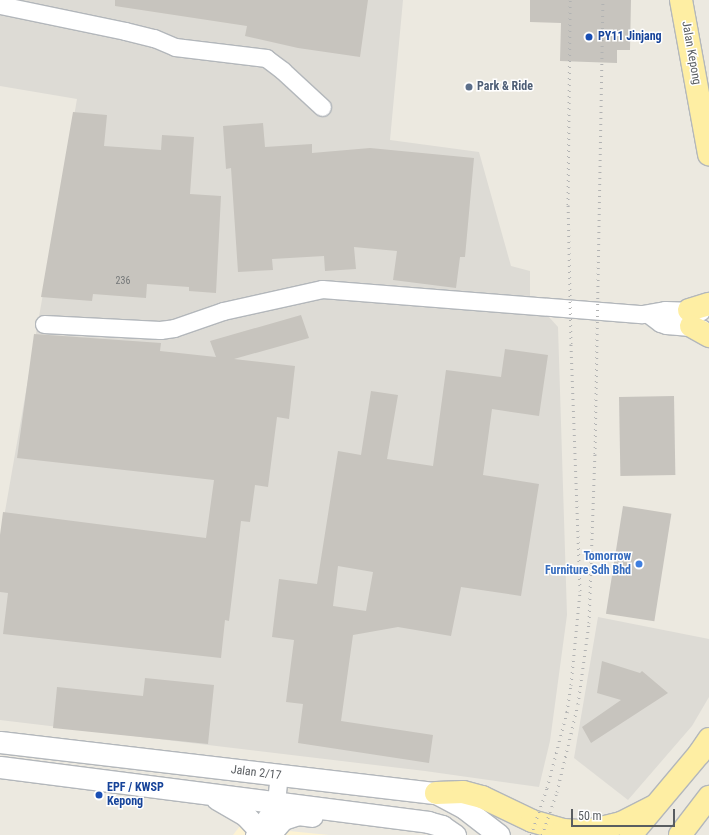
<!DOCTYPE html>
<style>
body{margin:0}
#map{position:relative;width:709px;height:835px;overflow:hidden;background:#ece9e0;font-family:"Roboto Condensed",sans-serif}
div>[style]{position:absolute}
[style*='--x']{left:calc(var(--x)*1px);top:calc(var(--y)*1px);width:calc(var(--w)*1px);rotate:calc(var(--a)*1deg)}
.commercial>*{inset:0;background:#fdf3d4}
.industrial>*{inset:0;background:#dddbd5}
.building>*{inset:0;background:#c7c4be;transform-origin:0 0}
.roads{filter:drop-shadow(1px 0 #b3b7bb) drop-shadow(-1px 0 #b3b7bb) drop-shadow(0 1px #b3b7bb) drop-shadow(0 -1px #b3b7bb)}
.minor>*{height:17px;margin:-8.5px;padding:0 8.5px;transform-origin:8.5px;border-radius:8.5px;background:#fff}
.tertiary>*{height:21px;margin:-10.5px;padding:0 10.5px;transform-origin:10.5px;border-radius:10.5px;background:#fff}
.primary>*{height:22px;margin:-11px;padding:0 11px;transform-origin:11px;border-radius:11px;background:#feeea3}
.rail>*{height:3px;margin-top:-1.5px;transform-origin:0;background:repeating-linear-gradient(90deg,#b2b3b3 0 1px,transparent 0 6px)}
.dots>*{width:11px;height:11px;translate:-50% -50%;box-sizing:border-box;border:2px solid #fff;border-radius:50%}
span{translate:-50% -50%;white-space:nowrap;text-align:center;line-height:1.15;-webkit-text-stroke:3px #fff;paint-order:stroke}
.number-label{font-size:10px;color:#747778}
.number-label span{-webkit-text-stroke-width:0}
.transit-label{font-size:12px;color:#164399;font-weight:700}
.left{translate:0 -50%;text-align:left}
.street-label{font-size:12px;color:#595d61}
.service-label{font-size:12px;color:#4e5e75;font-weight:700}
.shop-label{font-size:12px;color:#366cbe;font-weight:700}
.right{translate:-100% -50%;text-align:right}
.scale{position:absolute;left:571px;top:809px;width:104px;height:18px;box-sizing:border-box;border:2px solid #595d61;border-top:0;padding-left:5px;font-size:12px;line-height:14px;white-space:nowrap;color:#595d61;-webkit-text-stroke:3px #fff;paint-order:stroke}
</style>
<div id="map">
<div class="commercial">
<div style="clip-path:polygon(240px 826px,329px 835px,233px 835px)"></div>
</div>
<div class="industrial">
<div style="clip-path:polygon(0 0,403px 0,390px 140px,479px 152px,511px 266px,530px 271px,530px 296px,558px 327px,567px 615px,550px 741px,539px 787px,425px 771px,0 720px,0 540px,77px 99px,0 86px)"></div>
<div style="clip-path:polygon(598px 617px,709px 639px,709px 697px,692px 726px,628px 800px,574px 758px)"></div>
</div>
<div class="building">
<div style="clip-path:polygon(115px 0,368px 0,360px 57px,298px 48px,245px 36px,247px 26px,115px 6px)"></div>
<div style="clip-path:polygon(530px 0,631px 0,630px 50px,617px 50px,617px 63px,560px 61px,561px 23px,530px 22px)"></div>
<div style="clip-path:polygon(73px 112px,107px 115px,104px 146px,161px 150px,162px 135px,194px 137px,190px 194px,221px 196px,216px 293px,189px 291px,189px 287px,147px 284px,146px 298px,93px 294px,92px 301px,41px 297px)"></div>
<div style="clip-path:polygon(263px 123px,265px 147px,312px 144px,312px 153px,370px 148px,474px 158px,465px 257px,460px 257px,456px 288px,393px 280px,397px 251px,354px 247px,356px 269px,325px 271px,324px 256px,272px 259px,273px 270px,238px 272px,231px 168px,226px 169px,223px 126px)"></div>
<div style="clip-path:polygon(301px 315px,309px 338px,234px 359px,295px 366px,289px 419px,277px 417px,268px 487px,255px 485px,250px 522px,241px 521px,229px 621px,225px 620px,221px 658px,3px 634px,8px 593px,0 592px,0 535px,3px 512px,206px 538px,214px 480px,17px 458px,34px 334px,161px 343px,160px 351px,216px 357px,210px 341px)"></div>
<div style="clip-path:polygon(evenodd,505px 349px,548px 355px,539px 416px,492px 409px,483px 475px,539px 484px,521px 596px,461px 587px,451px 636px,398px 627px,353px 635px,341px 721px,433px 735px,429px 763px,298px 743px,303px 704px,286px 702px,294px 640px,272px 637px,279px 579px,317px 584px,338px 451px,361px 455px,371px 391px,398px 395px,387px 459px,433px 466px,446px 370px,501px 377px,505px 349px,338px 566px,373px 572px,366px 611px,333px 606px,338px 566px)"></div>
<div style="left:674px;top:396px;width:79px;height:55px;rotate:89deg"></div>
<div style="left:623px;top:506px;width:49px;height:109px;rotate:9deg"></div>
<div style="clip-path:polygon(602px 661px,640px 673px,642px 671px,668px 693px,591px 743px,582px 727px,621px 700px,597px 693px)"></div>
<div style="clip-path:polygon(145px 678px,214px 685px,208px 744px,53px 728px,57px 687px,143px 696px)"></div>
</div>
<div class="roads">
<div class="minor">
<div style="--x:0;--y:5;--w:128;--a:11.7"></div>
<div style="--x:125;--y:31;--w:30;--a:14"></div>
<div style="--x:154;--y:38;--w:23;--a:23"></div>
<div style="--x:175;--y:47;--w:92;--a:6.9"></div>
<div style="--x:266;--y:58;--w:21;--a:37"></div>
<div style="--x:283;--y:71;--w:53;--a:42.7"></div>
<div style="--x:648;--y:314;--w:15;--a:37"></div>
<div style="--x:660;--y:323;--w:6;--a:18"></div>
<div style="--x:666;--y:325;--w:36;--a:5"></div>
<div style="--x:44;--y:324;--w:116;--a:3"></div>
<div style="--x:160;--y:330;--w:14;--a:-8"></div>
<div style="--x:174;--y:328;--w:52;--a:-19.1"></div>
<div style="--x:223;--y:311;--w:101;--a:-12.5"></div>
<div style="--x:322;--y:289;--w:321;--a:4.5"></div>
<div style="--x:642;--y:314;--w:23;--a:-10"></div>
<div style="--x:665;--y:310;--w:36;--a:2"></div>
<div style="--x:254;--y:835;--w:40;--a:-56"></div>
<div style="--x:276;--y:802;--w:27;--a:-84"></div>
</div>
<div class="tertiary">
<div style="--x:0;--y:742;--w:439;--a:6.7"></div>
<div style="--x:436;--y:793;--w:32;--a:28"></div>
<div style="--x:464;--y:808;--w:44;--a:37.6"></div>
<div style="--x:0;--y:767;--w:432;--a:7.3"></div>
<div style="--x:428;--y:822;--w:15;--a:16"></div>
<div style="--x:442;--y:826;--w:16;--a:35"></div>
<div style="--x:217;--y:799;--w:32;--a:30"></div>
<div style="--x:245;--y:815;--w:19;--a:47"></div>
<div style="--x:269;--y:835;--w:21;--a:-49"></div>
<div style="--x:283;--y:819;--w:16;--a:-18"></div>
<div style="--x:298;--y:814;--w:14;--a:8"></div>
</div>
<div class="primary">
<div style="--x:681;--y:0;--w:157;--a:79.7"></div>
<div style="--x:689;--y:310;--w:21;--a:-17"></div>
<div style="--x:691;--y:326;--w:21;--a:29"></div>
<div style="--x:436;--y:793;--w:27;--a:-2"></div>
<div style="--x:463;--y:792;--w:20;--a:15"></div>
<div style="--x:482;--y:797;--w:55;--a:25.6"></div>
<div style="--x:532;--y:821;--w:32;--a:16"></div>
<div style="--x:563;--y:830;--w:22;--a:3"></div>
<div style="--x:585;--y:831;--w:16;--a:-11"></div>
<div style="--x:601;--y:828;--w:21;--a:-14"></div>
<div style="--x:621;--y:823;--w:38;--a:-27"></div>
<div style="--x:631;--y:835;--w:106;--a:-50"></div>
<div style="--x:699;--y:754;--w:18;--a:-56"></div>
<div style="--x:680;--y:835;--w:48;--a:-52.7"></div>
</div>
</div>
<div class="rail">
<div style="--x:531;--y:835;--w:50;--a:-71.2"></div>
<div style="--x:547;--y:788;--w:79;--a:-75.3"></div>
<div style="--x:567;--y:712;--w:27;--a:-82"></div>
<div style="--x:571;--y:685;--w:94;--a:-84.5"></div>
<div style="--x:580;--y:591;--w:247;--a:-92.1"></div>
<div style="--x:571;--y:344;--w:139;--a:-91.2"></div>
<div style="--x:568;--y:205;--w:205;--a:-89.4"></div>
<div style="--x:542;--y:835;--w:46;--a:-70.8"></div>
<div style="--x:557;--y:792;--w:90;--a:-76.6"></div>
<div style="--x:578;--y:704;--w:82;--a:-82.3"></div>
<div style="--x:589;--y:623;--w:169;--a:-88"></div>
<div style="--x:595;--y:454;--w:454;--a:-89"></div>
</div>
<div class="dots">
<div style="left:589px;top:37px;background:#1a4fb4"></div>
<div style="left:469px;top:87px;background:#5c6f8a"></div>
<div style="left:639px;top:564px;background:#3f7fe0"></div>
<div style="left:99px;top:795px;background:#1a4fb4"></div>
</div>
<div class="number-label">
<span style="left:123px;top:281px">236</span>
</div>
<div class="transit-label">
<span class="left" style="left:598px;top:37px">PY11 Jinjang</span>
<span class="left" style="left:107px;top:795px">EPF / KWSP<br>Kepong</span>
</div>
<div class="street-label">
<span style="left:691px;top:53px;rotate:80deg">Jalan Kepong</span>
<span style="left:256px;top:773px;rotate:7deg">Jalan 2/17</span>
</div>
<div class="service-label">
<span class="left" style="left:477px;top:87px">Park &amp; Ride</span>
</div>
<div class="shop-label">
<span class="right" style="left:631px;top:564px">Tomorrow<br>Furniture Sdh Bhd</span>
</div>
<div class="scale">50 m</div>
</div>
